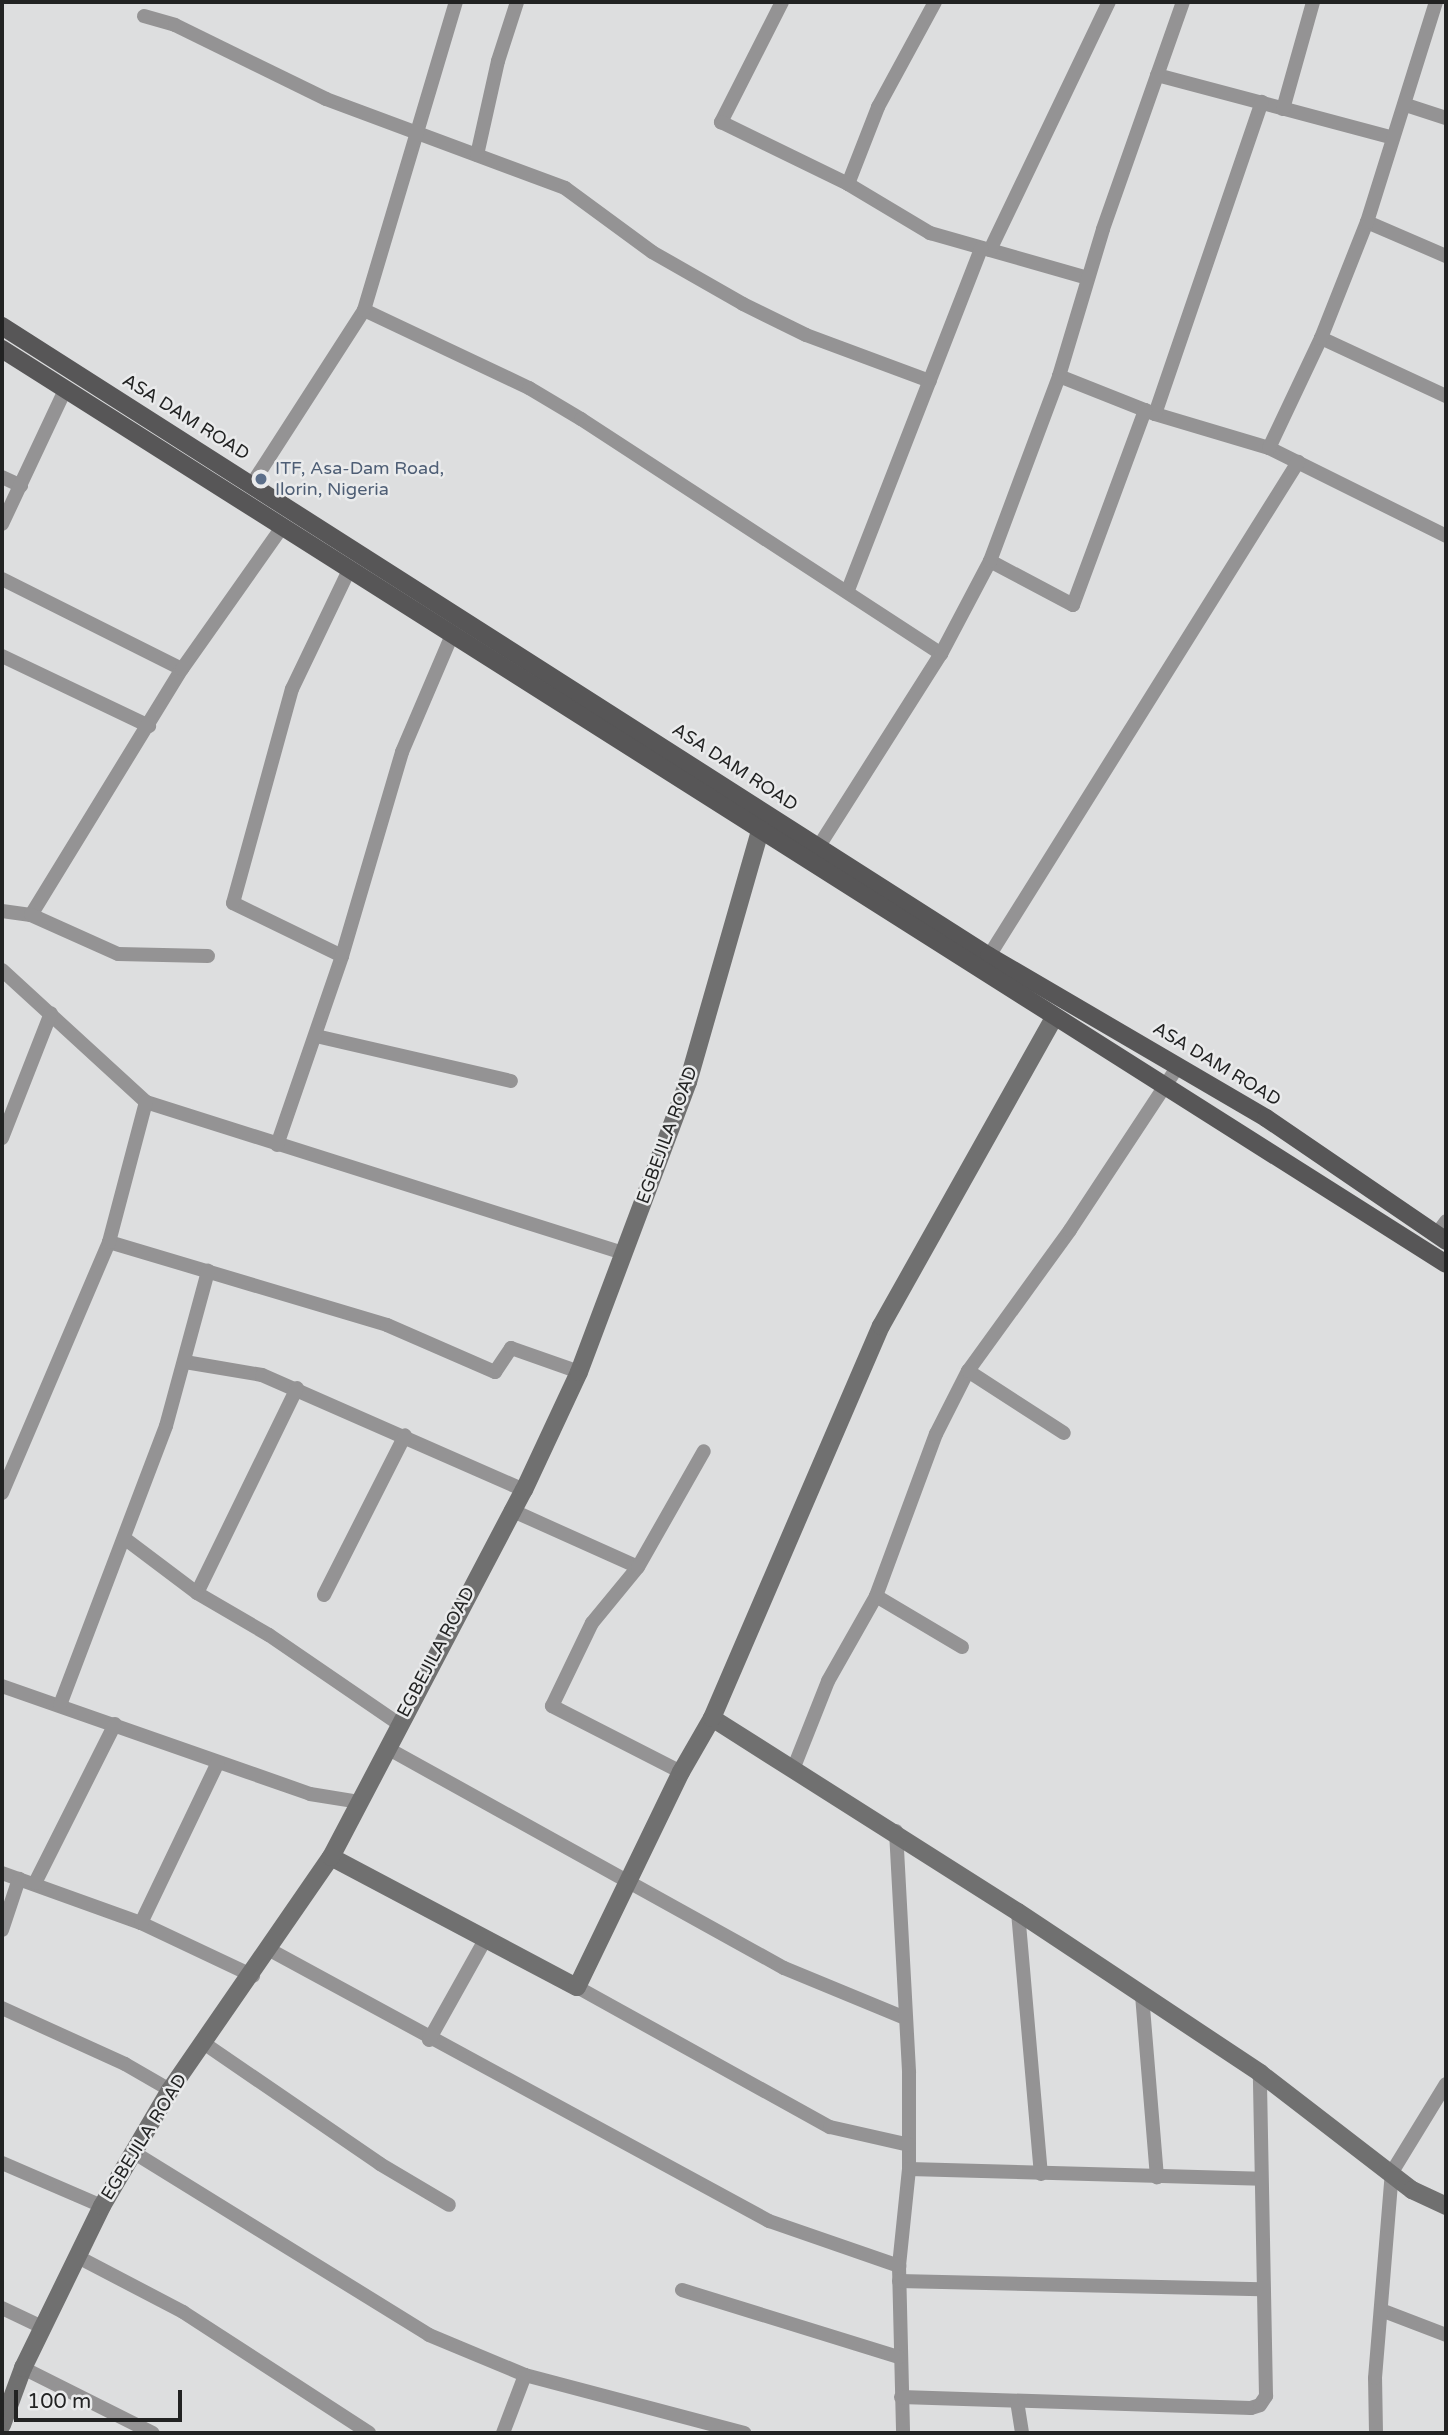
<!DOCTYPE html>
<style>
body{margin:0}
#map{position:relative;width:1448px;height:2435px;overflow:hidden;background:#dddedf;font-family:"Varela Round",sans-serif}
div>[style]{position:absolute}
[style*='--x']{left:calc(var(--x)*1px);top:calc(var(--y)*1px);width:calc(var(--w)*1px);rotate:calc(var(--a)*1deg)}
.street>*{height:14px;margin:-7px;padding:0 7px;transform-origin:7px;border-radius:7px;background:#949394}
.secondary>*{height:18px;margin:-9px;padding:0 9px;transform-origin:9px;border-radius:9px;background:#707070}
.primary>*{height:18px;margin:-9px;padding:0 9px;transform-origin:9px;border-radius:9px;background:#575657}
.dots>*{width:19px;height:19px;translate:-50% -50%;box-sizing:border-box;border:4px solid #eaebec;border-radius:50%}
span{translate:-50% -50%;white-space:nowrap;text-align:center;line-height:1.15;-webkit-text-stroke:5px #eaebec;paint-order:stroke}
.street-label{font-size:18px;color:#222323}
.service-label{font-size:18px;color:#4e5e75}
.left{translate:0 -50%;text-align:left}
.frame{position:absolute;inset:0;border:4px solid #222323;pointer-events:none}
.scale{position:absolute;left:14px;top:2390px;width:168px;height:32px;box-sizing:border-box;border:4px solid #222323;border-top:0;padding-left:9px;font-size:21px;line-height:24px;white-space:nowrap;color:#222323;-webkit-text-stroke:5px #eaebec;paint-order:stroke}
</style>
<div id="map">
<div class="street">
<div style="--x:782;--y:2;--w:135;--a:116.9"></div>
<div style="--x:721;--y:122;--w:141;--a:26"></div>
<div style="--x:848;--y:184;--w:96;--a:30.9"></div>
<div style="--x:930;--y:233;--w:164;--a:15.9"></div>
<div style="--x:144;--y:16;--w:32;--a:16"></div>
<div style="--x:175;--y:25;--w:168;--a:26.1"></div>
<div style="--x:326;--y:99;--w:255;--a:20.4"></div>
<div style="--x:565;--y:188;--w:108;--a:36.3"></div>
<div style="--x:652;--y:252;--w:105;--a:29.7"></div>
<div style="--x:743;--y:304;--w:70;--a:26.2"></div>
<div style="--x:806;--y:335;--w:132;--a:20.4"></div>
<div style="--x:1157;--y:75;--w:244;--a:14.9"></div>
<div style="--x:1406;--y:105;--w:42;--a:18"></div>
<div style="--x:1283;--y:109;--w:111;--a:-74.3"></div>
<div style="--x:477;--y:155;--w:96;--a:-77.4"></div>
<div style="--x:498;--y:61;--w:62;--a:-72.1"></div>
<div style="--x:848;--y:184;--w:83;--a:-68.7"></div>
<div style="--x:878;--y:107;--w:119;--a:-61.5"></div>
<div style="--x:1367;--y:222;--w:86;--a:23.3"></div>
<div style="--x:990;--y:250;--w:275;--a:-64.4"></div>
<div style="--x:364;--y:310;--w:183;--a:25.3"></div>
<div style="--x:529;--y:388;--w:61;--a:30.8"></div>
<div style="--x:581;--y:419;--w:430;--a:33.1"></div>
<div style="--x:1321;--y:338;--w:138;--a:24.9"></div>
<div style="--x:1059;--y:376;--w:103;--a:21.6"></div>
<div style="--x:1155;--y:414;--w:119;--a:16.6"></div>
<div style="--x:1269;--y:448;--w:198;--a:26.4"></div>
<div style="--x:1155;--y:414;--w:330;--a:-71.1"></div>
<div style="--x:1269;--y:448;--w:122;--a:-64.7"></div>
<div style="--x:1321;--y:338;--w:125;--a:-68.4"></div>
<div style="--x:1367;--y:222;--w:231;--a:-72.6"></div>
<div style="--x:2;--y:477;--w:21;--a:25"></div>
<div style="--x:252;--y:484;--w:207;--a:-57.2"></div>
<div style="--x:364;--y:310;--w:321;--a:-73.4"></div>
<div style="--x:2;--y:524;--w:148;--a:-64.8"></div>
<div style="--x:990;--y:561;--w:94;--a:27.9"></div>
<div style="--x:1073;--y:605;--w:208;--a:-69.7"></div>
<div style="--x:2;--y:579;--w:201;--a:26.6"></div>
<div style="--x:848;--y:590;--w:367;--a:-68.7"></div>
<div style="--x:2;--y:656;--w:163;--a:25.5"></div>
<div style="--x:819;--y:846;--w:227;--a:-57.6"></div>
<div style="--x:941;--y:654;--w:105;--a:-62.2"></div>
<div style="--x:990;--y:561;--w:197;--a:-69.5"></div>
<div style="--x:1059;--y:376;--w:153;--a:-73.3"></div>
<div style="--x:1103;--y:229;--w:241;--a:-70.6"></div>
<div style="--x:2;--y:911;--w:29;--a:8"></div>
<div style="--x:31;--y:915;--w:289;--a:-58.5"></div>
<div style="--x:182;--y:669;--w:174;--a:-54.8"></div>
<div style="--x:31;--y:915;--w:95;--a:24.1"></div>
<div style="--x:118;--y:954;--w:90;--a:1.3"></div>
<div style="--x:342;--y:956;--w:121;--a:-154.1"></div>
<div style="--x:233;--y:903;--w:222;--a:-74.6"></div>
<div style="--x:292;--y:689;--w:134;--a:-64.4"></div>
<div style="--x:989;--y:956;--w:583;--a:-57.97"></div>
<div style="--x:2;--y:970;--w:195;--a:42.5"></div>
<div style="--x:146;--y:1102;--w:500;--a:17.57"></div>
<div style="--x:316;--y:1036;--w:200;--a:13"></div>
<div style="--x:2;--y:1138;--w:134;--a:-68.6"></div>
<div style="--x:277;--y:1145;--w:200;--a:-71"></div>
<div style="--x:342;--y:956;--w:213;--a:-73.6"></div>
<div style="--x:402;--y:752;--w:127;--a:-66.9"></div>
<div style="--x:1436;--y:1235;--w:17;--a:-54"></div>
<div style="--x:109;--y:1242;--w:290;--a:16.6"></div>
<div style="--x:387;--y:1325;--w:118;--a:23.5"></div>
<div style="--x:495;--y:1372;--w:29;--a:-56"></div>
<div style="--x:511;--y:1348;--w:72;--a:19.4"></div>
<div style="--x:185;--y:1362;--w:78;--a:9.6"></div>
<div style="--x:262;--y:1375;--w:286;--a:23.7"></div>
<div style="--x:968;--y:1371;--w:114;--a:32.9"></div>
<div style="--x:297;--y:1388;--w:228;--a:116"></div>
<div style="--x:197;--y:1593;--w:83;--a:30.3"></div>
<div style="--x:269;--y:1635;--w:158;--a:34.4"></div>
<div style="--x:2;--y:1493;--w:273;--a:-66.9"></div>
<div style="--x:109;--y:1242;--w:145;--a:-75.2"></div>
<div style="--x:511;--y:1510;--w:139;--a:24.2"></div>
<div style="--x:124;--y:1538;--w:91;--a:37"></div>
<div style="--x:324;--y:1595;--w:179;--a:-63.1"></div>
<div style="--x:876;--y:1596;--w:100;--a:30.7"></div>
<div style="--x:2;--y:1686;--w:326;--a:19.3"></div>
<div style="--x:310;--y:1794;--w:51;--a:9.1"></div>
<div style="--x:60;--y:1705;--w:298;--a:-69.2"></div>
<div style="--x:166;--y:1426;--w:161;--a:-74.8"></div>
<div style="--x:387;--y:1748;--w:454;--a:29"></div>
<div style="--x:784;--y:1968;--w:129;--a:22.4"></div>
<div style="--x:794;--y:1767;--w:92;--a:-68.4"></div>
<div style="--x:828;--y:1681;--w:98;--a:-60.5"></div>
<div style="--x:876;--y:1596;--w:173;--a:-69.7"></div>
<div style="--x:936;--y:1434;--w:71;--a:-63.1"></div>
<div style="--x:968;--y:1371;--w:174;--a:-54.1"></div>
<div style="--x:1070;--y:1230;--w:196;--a:-56.6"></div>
<div style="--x:681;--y:1772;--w:145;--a:-152.9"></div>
<div style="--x:552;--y:1706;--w:92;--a:-64.3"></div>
<div style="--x:592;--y:1623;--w:72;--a:-50.6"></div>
<div style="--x:638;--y:1567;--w:133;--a:-60.4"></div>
<div style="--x:896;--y:1831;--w:242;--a:86.9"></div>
<div style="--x:909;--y:2073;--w:96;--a:90"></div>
<div style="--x:909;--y:2169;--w:98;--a:95.9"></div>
<div style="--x:899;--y:2266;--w:167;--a:88.6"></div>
<div style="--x:2;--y:1873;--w:148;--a:19.8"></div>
<div style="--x:141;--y:1923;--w:124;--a:25.3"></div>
<div style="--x:35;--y:1883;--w:178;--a:-63.3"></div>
<div style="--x:1018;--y:1912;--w:263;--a:85"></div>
<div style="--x:141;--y:1923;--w:178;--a:-64.4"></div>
<div style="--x:2;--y:1930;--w:54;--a:-71.6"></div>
<div style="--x:270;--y:1950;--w:568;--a:28.51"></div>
<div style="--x:769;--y:2221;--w:138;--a:19.1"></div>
<div style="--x:577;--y:1987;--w:289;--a:29"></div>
<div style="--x:830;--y:2127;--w:81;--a:12.8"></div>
<div style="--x:1142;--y:1995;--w:183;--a:85.3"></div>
<div style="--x:2;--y:2008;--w:135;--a:24.5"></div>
<div style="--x:125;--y:2064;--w:52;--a:30"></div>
<div style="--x:429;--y:2040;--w:117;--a:-60.8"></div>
<div style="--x:205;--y:2044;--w:212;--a:34.4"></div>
<div style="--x:380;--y:2164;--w:80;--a:30.7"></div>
<div style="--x:133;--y:2152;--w:348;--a:31.7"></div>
<div style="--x:429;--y:2335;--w:104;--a:22.6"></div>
<div style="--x:525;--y:2375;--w:227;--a:14.8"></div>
<div style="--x:2;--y:2163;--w:109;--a:23.3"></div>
<div style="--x:909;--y:2169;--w:352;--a:1.6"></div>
<div style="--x:78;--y:2257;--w:119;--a:27.6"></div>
<div style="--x:183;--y:2312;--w:222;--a:33"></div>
<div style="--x:899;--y:2281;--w:362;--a:1.3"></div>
<div style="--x:682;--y:2290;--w:227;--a:17.2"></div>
<div style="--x:2;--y:2308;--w:44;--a:25.4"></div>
<div style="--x:1381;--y:2310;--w:70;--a:21"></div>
<div style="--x:23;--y:2368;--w:145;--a:26.6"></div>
<div style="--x:901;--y:2397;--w:350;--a:1.8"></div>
<div style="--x:1251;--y:2408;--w:9;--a:-18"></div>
<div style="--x:1260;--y:2405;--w:11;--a:-56"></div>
<div style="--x:1266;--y:2396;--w:323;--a:-91.1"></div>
<div style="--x:1017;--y:2401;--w:32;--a:81"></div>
<div style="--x:503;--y:2433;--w:62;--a:-69.2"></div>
<div style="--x:1376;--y:2433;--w:55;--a:-91"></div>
<div style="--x:1375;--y:2378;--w:207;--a:-85.3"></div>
<div style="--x:1392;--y:2172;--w:103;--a:-58.5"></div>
</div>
<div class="secondary">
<div style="--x:712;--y:1718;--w:362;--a:32.4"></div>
<div style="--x:1018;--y:1912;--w:291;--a:33.6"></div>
<div style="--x:1260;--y:2073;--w:192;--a:37.6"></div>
<div style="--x:1412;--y:2190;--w:38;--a:25"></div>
<div style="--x:331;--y:1857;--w:278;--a:27.9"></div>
<div style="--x:577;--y:1987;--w:239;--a:-64.2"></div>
<div style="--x:681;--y:1772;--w:62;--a:-60.1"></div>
<div style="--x:712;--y:1718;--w:427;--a:-66.7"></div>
<div style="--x:881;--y:1326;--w:353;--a:-60.7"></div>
<div style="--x:2;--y:2425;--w:61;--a:-69.8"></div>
<div style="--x:23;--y:2368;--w:180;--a:-64"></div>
<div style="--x:102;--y:2206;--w:134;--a:-59.6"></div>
<div style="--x:170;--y:2090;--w:283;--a:-55.4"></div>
<div style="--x:331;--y:1857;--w:415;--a:-62.3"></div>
<div style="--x:524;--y:1490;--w:130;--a:-65"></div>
<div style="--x:579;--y:1372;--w:310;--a:-69.4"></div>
<div style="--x:688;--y:1082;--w:264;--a:-74"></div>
</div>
<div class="primary">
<div style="--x:2;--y:326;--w:1171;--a:32.55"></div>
<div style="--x:989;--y:956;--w:321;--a:30.3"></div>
<div style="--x:1266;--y:1118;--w:218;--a:34.3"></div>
<div style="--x:2;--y:349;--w:1709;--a:32.36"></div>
</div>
<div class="dots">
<div style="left:261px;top:479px;background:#5c6f8a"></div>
</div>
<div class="street-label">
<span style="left:186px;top:417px;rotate:32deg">ASA DAM ROAD</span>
<span style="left:735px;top:767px;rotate:33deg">ASA DAM ROAD</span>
<span style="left:1217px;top:1064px;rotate:31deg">ASA DAM ROAD</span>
<span style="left:667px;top:1135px;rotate:-70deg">EGBEJILA ROAD</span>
<span style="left:436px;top:1652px;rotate:-62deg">EGBEJILA ROAD</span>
<span style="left:144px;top:2137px;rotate:-58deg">EGBEJILA ROAD</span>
</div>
<div class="service-label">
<span class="left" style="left:275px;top:479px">ITF, Asa-Dam Road,<br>Ilorin, Nigeria</span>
</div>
<div class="frame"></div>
<div class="scale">100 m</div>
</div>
